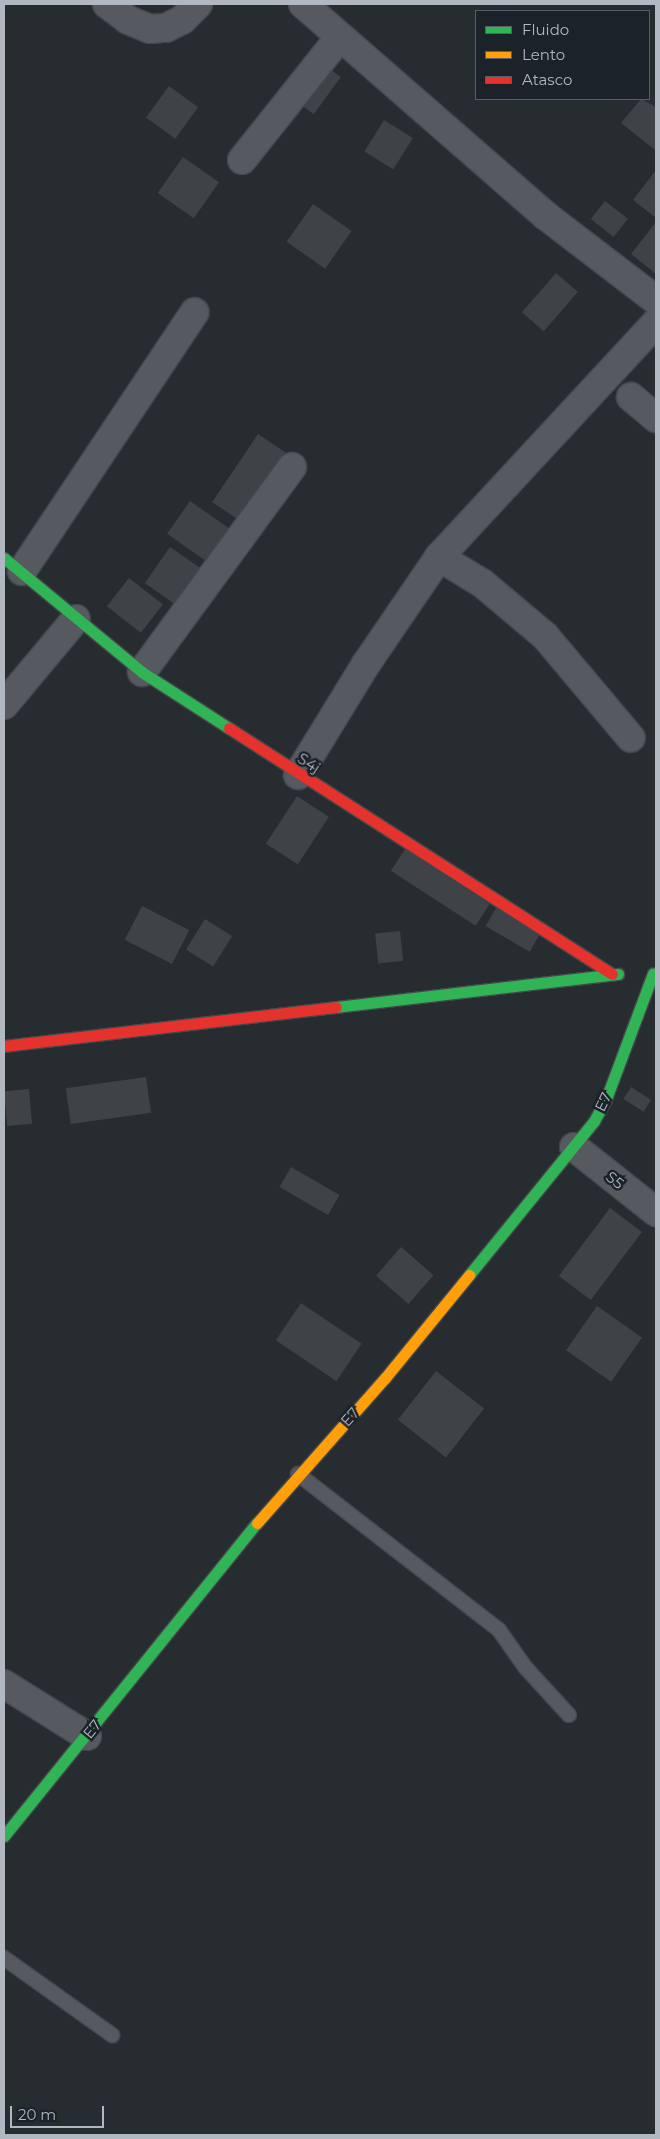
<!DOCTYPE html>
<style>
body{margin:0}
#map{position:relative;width:660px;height:2139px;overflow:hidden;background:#272c31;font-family:Montserrat,sans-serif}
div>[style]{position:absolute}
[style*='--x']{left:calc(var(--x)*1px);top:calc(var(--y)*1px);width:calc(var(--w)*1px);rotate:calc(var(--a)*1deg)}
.building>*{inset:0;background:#3f4348;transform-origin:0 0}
.roads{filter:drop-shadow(1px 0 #44484c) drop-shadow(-1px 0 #44484c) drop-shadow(0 1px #44484c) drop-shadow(0 -1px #44484c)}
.lane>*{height:14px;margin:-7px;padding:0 7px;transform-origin:7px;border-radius:7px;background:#565a60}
.street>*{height:28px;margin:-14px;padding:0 14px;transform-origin:14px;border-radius:14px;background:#565a60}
.fast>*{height:11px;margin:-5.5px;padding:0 5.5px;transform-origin:5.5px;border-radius:5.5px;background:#30b455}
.slow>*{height:11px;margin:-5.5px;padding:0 5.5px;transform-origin:5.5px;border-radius:5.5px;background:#ff9f0a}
.jam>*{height:11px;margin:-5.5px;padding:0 5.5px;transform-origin:5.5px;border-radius:5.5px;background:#e5322d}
span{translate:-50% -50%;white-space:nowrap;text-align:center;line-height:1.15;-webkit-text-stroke:5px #1c222a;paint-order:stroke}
.street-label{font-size:15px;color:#b1b8c2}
.frame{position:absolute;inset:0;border:5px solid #b1b8c2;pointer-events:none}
.legend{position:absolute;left:475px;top:10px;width:175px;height:90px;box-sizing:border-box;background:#1c222a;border:1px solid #585e67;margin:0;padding:6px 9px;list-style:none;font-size:15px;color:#b1b8c2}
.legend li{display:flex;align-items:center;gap:10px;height:25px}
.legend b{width:25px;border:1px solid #585e67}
.scale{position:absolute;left:10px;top:2106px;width:94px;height:22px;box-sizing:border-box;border:2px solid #b1b8c2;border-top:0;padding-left:6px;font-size:15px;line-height:18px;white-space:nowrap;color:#b1b8c2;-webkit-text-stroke:4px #1c222a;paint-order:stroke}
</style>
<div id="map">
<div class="building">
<div style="left:323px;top:64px;width:22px;height:46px;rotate:36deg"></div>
<div style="left:169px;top:86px;width:36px;height:39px;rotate:36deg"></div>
<div style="clip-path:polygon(641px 99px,656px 107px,655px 150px,621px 123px)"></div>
<div style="left:384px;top:120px;width:34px;height:37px;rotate:32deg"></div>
<div style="left:183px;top:157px;width:44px;height:44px;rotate:35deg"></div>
<div style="clip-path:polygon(656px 170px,656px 218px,633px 200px)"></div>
<div style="left:605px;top:201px;width:29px;height:23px;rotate:38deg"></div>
<div style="left:313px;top:204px;width:47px;height:46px;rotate:35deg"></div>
<div style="clip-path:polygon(656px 222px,656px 274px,631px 254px)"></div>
<div style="left:556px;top:273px;width:29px;height:52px;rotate:41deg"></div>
<div style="left:258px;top:434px;width:41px;height:82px;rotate:34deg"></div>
<div style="left:190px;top:501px;width:52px;height:40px;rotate:35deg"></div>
<div style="left:170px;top:547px;width:42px;height:44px;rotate:35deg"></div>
<div style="left:129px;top:578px;width:43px;height:36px;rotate:38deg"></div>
<div style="left:297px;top:796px;width:38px;height:57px;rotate:33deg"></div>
<div style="left:405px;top:849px;width:101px;height:26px;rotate:33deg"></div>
<div style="left:142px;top:906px;width:53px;height:38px;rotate:27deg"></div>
<div style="left:496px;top:908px;width:51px;height:21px;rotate:30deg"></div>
<div style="left:205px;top:919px;width:32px;height:36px;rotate:32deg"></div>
<div style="left:400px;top:931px;width:30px;height:25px;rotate:84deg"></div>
<div style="left:146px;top:1077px;width:36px;height:81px;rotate:82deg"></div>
<div style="left:631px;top:1087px;width:24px;height:14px;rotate:33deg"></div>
<div style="left:29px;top:1089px;width:35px;height:25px;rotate:85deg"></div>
<div style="left:291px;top:1167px;width:56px;height:23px;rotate:30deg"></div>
<div style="left:610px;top:1208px;width:40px;height:85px;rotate:37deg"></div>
<div style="left:401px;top:1247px;width:43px;height:38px;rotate:41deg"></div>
<div style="left:301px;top:1303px;width:73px;height:45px;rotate:34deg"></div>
<div style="left:597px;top:1306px;width:55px;height:54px;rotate:35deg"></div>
<div style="left:436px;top:1371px;width:61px;height:62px;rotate:38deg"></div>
</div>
<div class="roads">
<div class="lane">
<div style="--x:298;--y:1474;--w:254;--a:37.8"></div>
<div style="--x:499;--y:1630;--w:45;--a:54.9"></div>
<div style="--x:525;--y:1667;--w:65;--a:47.5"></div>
<div style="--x:4;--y:1958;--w:133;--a:35.5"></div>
</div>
<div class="street">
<div style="--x:107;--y:4;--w:26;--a:37"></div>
<div style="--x:128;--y:20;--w:24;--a:22"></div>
<div style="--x:150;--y:29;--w:16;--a:-4"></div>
<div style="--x:166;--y:28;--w:18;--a:-27"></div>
<div style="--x:182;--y:20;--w:23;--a:-45"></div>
<div style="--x:303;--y:4;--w:322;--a:41.1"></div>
<div style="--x:546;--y:216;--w:138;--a:37.4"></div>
<div style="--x:242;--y:160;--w:157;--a:-51.5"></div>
<div style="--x:631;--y:397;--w:33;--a:40"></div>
<div style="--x:439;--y:557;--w:50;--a:31.2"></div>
<div style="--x:482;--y:583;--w:82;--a:40.1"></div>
<div style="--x:545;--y:636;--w:133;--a:49.9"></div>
<div style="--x:22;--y:571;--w:311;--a:-56.3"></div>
<div style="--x:142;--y:672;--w:254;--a:-53.8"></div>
<div style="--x:4;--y:705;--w:112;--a:-50.1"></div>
<div style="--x:298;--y:775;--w:130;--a:-58.5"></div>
<div style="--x:366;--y:664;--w:130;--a:-55.7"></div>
<div style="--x:439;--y:557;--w:319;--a:-47.2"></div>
<div style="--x:574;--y:1147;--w:105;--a:38.4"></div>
<div style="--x:4;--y:1684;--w:98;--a:32.1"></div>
</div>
<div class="fast">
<div style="--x:4;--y:558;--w:179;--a:39.6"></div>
<div style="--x:142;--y:672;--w:103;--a:32.8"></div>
<div style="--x:336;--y:1007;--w:284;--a:-6.7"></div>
<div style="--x:469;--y:1275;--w:198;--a:-50.9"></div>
<div style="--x:594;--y:1121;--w:25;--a:-61"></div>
<div style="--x:606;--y:1099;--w:134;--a:-69.5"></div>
<div style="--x:4;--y:1836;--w:402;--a:-51.1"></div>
</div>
<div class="slow">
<div style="--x:257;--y:1523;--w:193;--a:-48.6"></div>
<div style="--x:385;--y:1378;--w:133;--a:-50.8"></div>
</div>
<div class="jam">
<div style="--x:229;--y:728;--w:455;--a:32.7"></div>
<div style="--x:4;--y:1046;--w:334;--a:-6.7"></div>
</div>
</div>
<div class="street-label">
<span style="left:309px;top:763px;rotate:33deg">S4j</span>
<span style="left:603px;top:1102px;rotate:-64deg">E7</span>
<span style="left:615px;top:1180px;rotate:38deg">S5</span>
<span style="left:350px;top:1417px;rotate:-48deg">E7</span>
<span style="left:92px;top:1729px;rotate:-51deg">E7</span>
</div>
<div class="frame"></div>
<ul class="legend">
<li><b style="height:6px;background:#30b455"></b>Fluido</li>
<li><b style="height:6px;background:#ff9f0a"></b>Lento</li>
<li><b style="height:6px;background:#e5322d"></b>Atasco</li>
</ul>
<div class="scale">20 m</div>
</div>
